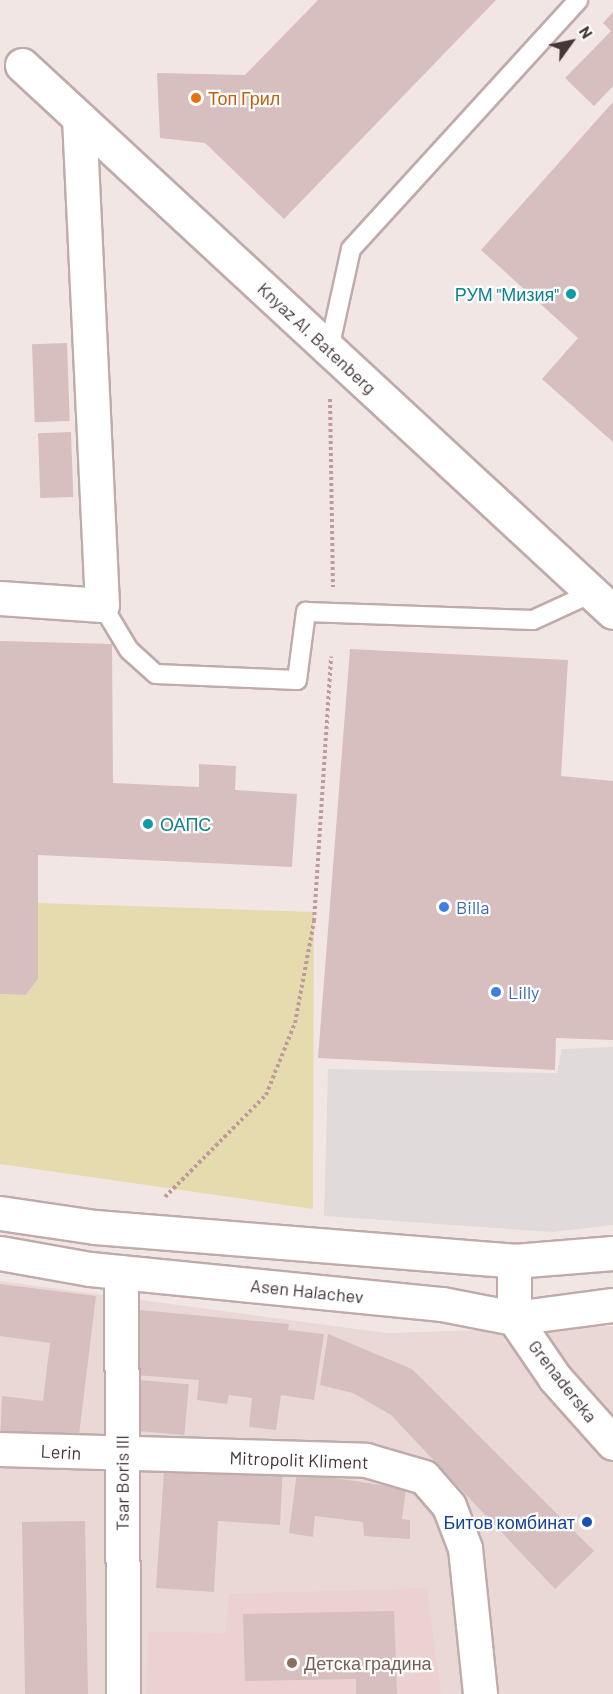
<!DOCTYPE html>
<meta charset="utf-8">
<style>
body{margin:0}
#map{position:relative;width:613px;height:1694px;overflow:hidden;background:#f2e6e5;font-family:Barlow,sans-serif}
div>[style]{position:absolute}
[style*='--x']{left:calc(var(--x)*1px);top:calc(var(--y)*1px);width:calc(var(--w)*1px);rotate:calc(var(--a)*1deg)}
.residential>*{inset:0;background:#ead8d7}
.education>*{inset:0;background:#ebd1cf}
.green>*{inset:0;background:#e6dbae}
.parking>*{inset:0;background:#e0dadb}
.building>*{inset:0;background:#d7bebf;transform-origin:0 0}
.path>*{height:4px;margin-top:-2px;transform-origin:0;background:repeating-linear-gradient(90deg,#bf9a9a 0 3px,transparent 0 6px)}
.roads{filter:drop-shadow(2px 0 #c0abab) drop-shadow(-2px 0 #c0abab) drop-shadow(0 2px #c0abab) drop-shadow(0 -2px #c0abab)}
.service>*{height:18px;margin:-9px;padding:0 9px;transform-origin:9px;border-radius:9px;background:#fff}
.minor>*{height:33px;margin:-16.5px;padding:0 16.5px;transform-origin:16.5px;border-radius:16.5px;background:#fff}
.tertiary>*{height:33px;margin:-16.5px;padding:0 16.5px;transform-origin:16.5px;border-radius:16.5px;background:#fff}
.dots>*{width:16px;height:16px;translate:-50% -50%;box-sizing:border-box;border:3px solid #fff;border-radius:50%}
span{translate:-50% -50%;white-space:nowrap;text-align:center;line-height:1.15;-webkit-text-stroke:4.5px #fff;paint-order:stroke}
.food-label{font-size:18px;color:#c56008}
.left{translate:0 -50%;text-align:left}
.culture-label{font-size:18px;color:#0d838f}
.right{translate:-100% -50%;text-align:right}
.street-label{font-size:18px;color:#453536}
.shop-label{font-size:18px;color:#366cbe}
.transit-label{font-size:18px;color:#164399}
.education-label{font-size:18px;color:#785e54}
.north{position:absolute;left:541px;top:12px;width:60px;height:60px;-webkit-text-stroke:4px #fff;paint-order:stroke;rotate:57deg;font-size:16px;font-weight:700;line-height:24px;text-align:center;color:#453536}
.north::after{content:'';display:block;margin:auto;width:21px;height:27px;background:#453536;clip-path:polygon(50% 0,100% 100%,50% 72%,0 100%)}
</style>
<div id="map">
<div class="residential">
<div style="clip-path:polygon(0 1281px,386px 1333px,613px 1326px,613px 1694px,0 1694px)"></div>
</div>
<div class="education">
<div style="clip-path:polygon(427px 1588px,441px 1694px,146px 1694px,148px 1632px,225px 1633px,229px 1594px)"></div>
</div>
<div class="green">
<div style="clip-path:polygon(38px 903px,314px 912px,313px 1209px,0 1164px,0 994px,26px 995px,38px 979px)"></div>
</div>
<div class="parking">
<div style="clip-path:polygon(613px 1047px,613px 1225px,552px 1232px,324px 1216px,328px 1069px,557px 1073px,562px 1049px)"></div>
</div>
<div class="building">
<div style="clip-path:polygon(318px 0,496px 0,284px 219px,205px 143px,160px 138px,157px 73px,245px 75px)"></div>
<div style="clip-path:polygon(613px 12px,613px 86px,594px 106px,565px 78px,611px 31px,603px 23px)"></div>
<div style="clip-path:polygon(613px 102px,613px 442px,542px 379px,578px 338px,481px 250px)"></div>
<div style="left:67px;top:343px;width:78px;height:35px;rotate:88deg"></div>
<div style="left:71px;top:432px;width:65px;height:33px;rotate:88deg"></div>
<div style="clip-path:polygon(0 641px,112px 644px,113px 783px,199px 787px,199px 764px,236px 766px,235px 790px,297px 794px,292px 867px,38px 855px,38px 979px,26px 995px,0 994px)"></div>
<div style="clip-path:polygon(350px 649px,568px 660px,561px 776px,613px 781px,613px 1040px,556px 1038px,555px 1070px,318px 1058px)"></div>
<div style="clip-path:polygon(0 1284px,96px 1296px,77px 1451px,0 1442px,2px 1396px,43px 1401px,50px 1343px,0 1336px)"></div>
<div style="clip-path:polygon(140px 1310px,289px 1324px,288px 1330px,324px 1334px,314px 1400px,281px 1395px,276px 1430px,249px 1427px,252px 1398px,229px 1395px,227px 1404px,197px 1400px,199px 1380px,136px 1375px)"></div>
<div style="clip-path:polygon(328px 1334px,412px 1369px,594px 1551px,555px 1589px,391px 1415px,353px 1393px,320px 1385px)"></div>
<div style="left:140px;top:1380px;width:49px;height:51px;rotate:5deg"></div>
<div style="clip-path:polygon(165px 1457px,283px 1465px,280px 1525px,218px 1521px,214px 1592px,156px 1588px)"></div>
<div style="clip-path:polygon(297px 1472px,406px 1489px,402px 1519px,410px 1520px,410px 1539px,364px 1536px,363px 1522px,315px 1516px,313px 1537px,289px 1533px)"></div>
<div style="left:85px;top:1521px;width:173px;height:63px;rotate:89deg"></div>
<div style="clip-path:polygon(394px 1611px,397px 1694px,356px 1694px,356px 1679px,245px 1681px,243px 1614px)"></div>
</div>
<div class="path">
<div style="--x:330;--y:399;--w:188;--a:89.1"></div>
<div style="--x:165;--y:1197;--w:144;--a:-45.3"></div>
<div style="--x:266;--y:1095;--w:78;--a:-68.1"></div>
<div style="--x:295;--y:1023;--w:104;--a:-79.4"></div>
<div style="--x:314;--y:921;--w:265;--a:-86.3"></div>
</div>
<div class="roads">
<div class="service">
<div style="--x:329;--y:349;--w:102;--a:-77.6"></div>
<div style="--x:351;--y:249;--w:337;--a:-47.6"></div>
<div style="--x:102;--y:605;--w:52;--a:59"></div>
<div style="--x:129;--y:650;--w:36;--a:42"></div>
<div style="--x:156;--y:674;--w:141;--a:2.4"></div>
<div style="--x:297;--y:680;--w:69;--a:-82.5"></div>
<div style="--x:306;--y:612;--w:227;--a:2"></div>
<div style="--x:533;--y:620;--w:65;--a:-24.6"></div>
</div>
<div class="minor">
<div style="--x:22;--y:65;--w:805;--a:42.79"></div>
<div style="--x:0;--y:598;--w:102;--a:3.9"></div>
<div style="--x:102;--y:605;--w:486;--a:-92.7"></div>
<div style="--x:121;--y:1272;--w:422;--a:89.7"></div>
<div style="--x:0;--y:1449;--w:366;--a:1.7"></div>
<div style="--x:366;--y:1460;--w:60;--a:16.3"></div>
<div style="--x:424;--y:1477;--w:38;--a:49"></div>
<div style="--x:449;--y:1506;--w:45;--a:69.1"></div>
<div style="--x:465;--y:1548;--w:147;--a:84.1"></div>
</div>
<div class="tertiary">
<div style="--x:0;--y:1213;--w:96;--a:8.4"></div>
<div style="--x:95;--y:1227;--w:420;--a:4.6"></div>
<div style="--x:514;--y:1261;--w:99;--a:-4.6"></div>
<div style="--x:0;--y:1253;--w:91;--a:10.1"></div>
<div style="--x:90;--y:1269;--w:354;--a:5.7"></div>
<div style="--x:442;--y:1304;--w:73;--a:11"></div>
<div style="--x:514;--y:1318;--w:100;--a:-7.5"></div>
<div style="--x:514;--y:1261;--w:57;--a:90"></div>
<div style="--x:514;--y:1318;--w:73;--a:55.7"></div>
<div style="--x:555;--y:1378;--w:87;--a:48.3"></div>
</div>
</div>
<div class="dots">
<div style="left:196px;top:98px;background:#e8710a"></div>
<div style="left:571px;top:294px;background:#0f9aa8"></div>
<div style="left:148px;top:824px;background:#0f9aa8"></div>
<div style="left:444px;top:907px;background:#3f7fe0"></div>
<div style="left:496px;top:992px;background:#3f7fe0"></div>
<div style="left:587px;top:1522px;background:#1a4fb4"></div>
<div style="left:292px;top:1663px;background:#8d6e63"></div>
</div>
<div class="food-label">
<span class="left" style="left:208px;top:98px">Топ Грил</span>
</div>
<div class="culture-label">
<span class="right" style="left:559px;top:294px">РУМ "Мизия"</span>
<span class="left" style="left:160px;top:824px">ОАПС</span>
</div>
<div class="street-label">
<span style="left:317px;top:338px;rotate:43deg">Knyaz Al. Batenberg</span>
<span style="left:307px;top:1291px;rotate:6deg">Asen Halachev</span>
<span style="left:563px;top:1381px;rotate:52deg">Grenaderska</span>
<span style="left:61px;top:1452px;rotate:3deg">Lerin</span>
<span style="left:299px;top:1460px;rotate:2deg">Mitropolit Kliment</span>
<span style="left:122px;top:1483px;rotate:-90deg">Tsar Boris III</span>
</div>
<div class="shop-label">
<span class="left" style="left:456px;top:907px">Billa</span>
<span class="left" style="left:508px;top:992px">Lilly</span>
</div>
<div class="transit-label">
<span class="right" style="left:575px;top:1522px">Битов комбинат</span>
</div>
<div class="education-label">
<span class="left" style="left:304px;top:1663px">Детска градина</span>
</div>
<div class="north">N</div>
</div>
